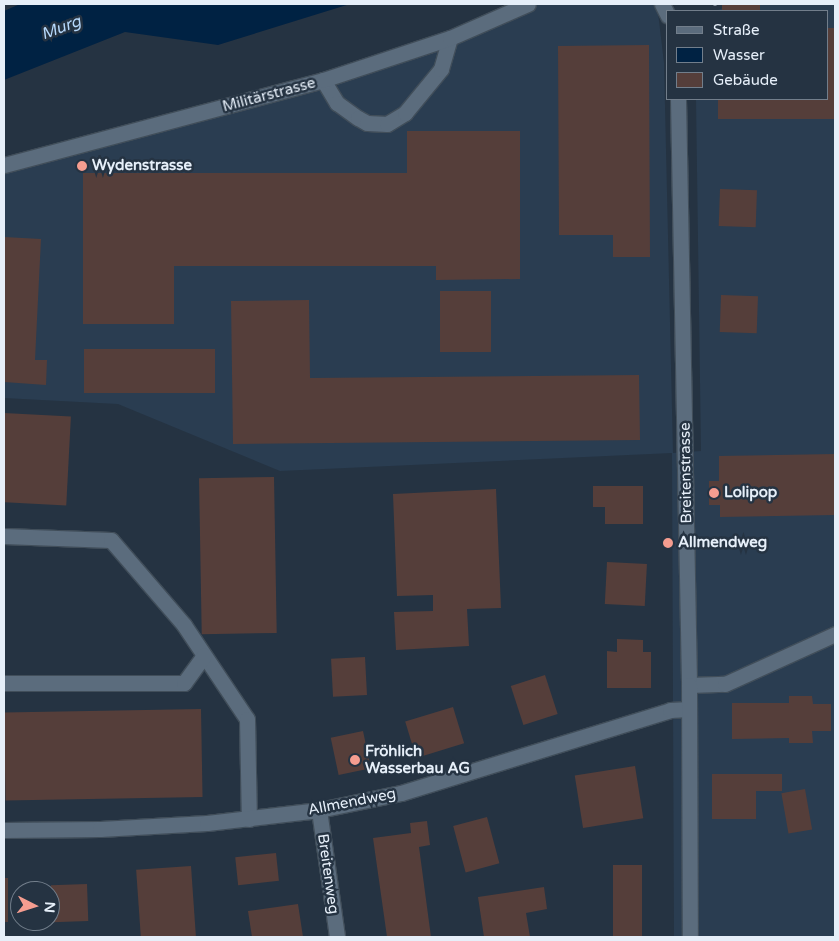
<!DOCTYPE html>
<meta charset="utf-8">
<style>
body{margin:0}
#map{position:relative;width:839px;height:941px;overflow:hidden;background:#253342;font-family:"Varela Round",sans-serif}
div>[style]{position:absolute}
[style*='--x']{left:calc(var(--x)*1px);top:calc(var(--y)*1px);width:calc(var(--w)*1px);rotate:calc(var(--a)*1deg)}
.built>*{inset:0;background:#2a3d51}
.water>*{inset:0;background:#002243}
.building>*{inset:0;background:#553e3a;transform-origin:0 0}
.path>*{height:3px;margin-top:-1.5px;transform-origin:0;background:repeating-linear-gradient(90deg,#798592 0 1px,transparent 0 5px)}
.roads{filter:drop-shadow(1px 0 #414e5a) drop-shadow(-1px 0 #414e5a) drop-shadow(0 1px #414e5a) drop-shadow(0 -1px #414e5a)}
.lane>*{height:15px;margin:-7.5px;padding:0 7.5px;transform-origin:7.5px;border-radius:7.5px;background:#5b6c7d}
.street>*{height:15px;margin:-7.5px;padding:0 7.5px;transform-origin:7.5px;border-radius:7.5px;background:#5b6c7d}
.secondary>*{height:15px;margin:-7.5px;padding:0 7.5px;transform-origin:7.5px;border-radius:7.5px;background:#5b6c7d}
.dots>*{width:14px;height:14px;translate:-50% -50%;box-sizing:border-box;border:2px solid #253342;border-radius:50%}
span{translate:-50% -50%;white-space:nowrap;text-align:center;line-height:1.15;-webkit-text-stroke:5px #253342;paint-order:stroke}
.street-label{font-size:15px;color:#e6eff9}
.poi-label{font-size:15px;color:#e6eff9;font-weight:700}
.left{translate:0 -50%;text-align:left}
.water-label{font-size:16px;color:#b6d9fc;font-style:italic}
.frame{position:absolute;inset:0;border:5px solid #e6eff9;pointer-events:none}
.legend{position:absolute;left:666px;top:10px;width:162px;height:90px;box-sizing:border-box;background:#253342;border:1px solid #727e8b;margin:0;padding:6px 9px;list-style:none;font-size:15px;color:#e6eff9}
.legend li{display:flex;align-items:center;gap:10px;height:25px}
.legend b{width:25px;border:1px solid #727e8b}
.north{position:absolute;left:10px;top:881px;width:50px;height:50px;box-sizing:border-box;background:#253342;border:1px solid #727e8b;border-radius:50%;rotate:95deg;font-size:14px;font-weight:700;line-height:20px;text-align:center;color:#e6eff9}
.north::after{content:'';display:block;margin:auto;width:18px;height:22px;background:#f59d90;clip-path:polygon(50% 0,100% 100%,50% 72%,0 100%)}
</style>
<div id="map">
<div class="built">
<div style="clip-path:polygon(526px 4px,657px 4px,664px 63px,673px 453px,701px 451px,696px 99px,828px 99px,828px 11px,715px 11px,734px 4px,835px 4px,835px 937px,674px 937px,672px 453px,280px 471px,118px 404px,4px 398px,4px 165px,275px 94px)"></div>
</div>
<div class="water">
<div style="clip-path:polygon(20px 4px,350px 4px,218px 45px,125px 32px,4px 80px,4px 11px)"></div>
</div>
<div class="building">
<div style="left:722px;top:4px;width:38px;height:7px"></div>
<div style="clip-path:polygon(828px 28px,835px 28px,835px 119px,718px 119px,718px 99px,828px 99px)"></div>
<div style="clip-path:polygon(649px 45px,650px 257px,613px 257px,613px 235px,559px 235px,558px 46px)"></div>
<div style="clip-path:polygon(407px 131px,520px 131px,520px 279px,436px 280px,436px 266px,174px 266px,174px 324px,83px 324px,83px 173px,407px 173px)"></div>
<div style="left:720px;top:189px;width:37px;height:37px;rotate:2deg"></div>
<div style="clip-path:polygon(4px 237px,41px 239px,35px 360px,47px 360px,46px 385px,4px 382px)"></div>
<div style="left:440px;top:291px;width:51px;height:61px"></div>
<div style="left:721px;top:295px;width:37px;height:37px;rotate:2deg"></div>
<div style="clip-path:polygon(309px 300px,310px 378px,639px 375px,640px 440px,233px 444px,231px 301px)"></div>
<div style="left:215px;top:349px;width:44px;height:131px;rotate:90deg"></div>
<div style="left:4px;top:413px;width:67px;height:89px;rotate:3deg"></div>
<div style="clip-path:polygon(835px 454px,835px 515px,720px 517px,720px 505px,709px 505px,709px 481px,719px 481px,719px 456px)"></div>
<div style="left:274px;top:477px;width:156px;height:75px;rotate:89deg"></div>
<div style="clip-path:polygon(593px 486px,643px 486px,643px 524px,605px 524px,605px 507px,593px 507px)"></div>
<div style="clip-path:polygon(496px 489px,501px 608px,467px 609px,469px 646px,396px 650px,394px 612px,433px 611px,433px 595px,397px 596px,393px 494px)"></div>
<div style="left:607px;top:562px;width:40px;height:42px;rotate:3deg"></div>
<div style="clip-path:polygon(617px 639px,643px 640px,643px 652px,651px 652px,651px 688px,607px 688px,607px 651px,617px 652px)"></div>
<div style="left:365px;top:657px;width:38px;height:34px;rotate:87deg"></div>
<div style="left:545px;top:675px;width:41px;height:36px;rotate:72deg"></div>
<div style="clip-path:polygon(789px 696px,812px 696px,813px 704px,831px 704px,831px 731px,812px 731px,813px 743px,789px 743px,789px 738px,732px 739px,732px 703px,789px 703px)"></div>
<div style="left:453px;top:707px;width:38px;height:50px;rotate:73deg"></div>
<div style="left:201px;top:709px;width:88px;height:197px;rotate:89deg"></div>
<div style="left:363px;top:731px;width:38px;height:33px;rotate:78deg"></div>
<div style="left:635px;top:766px;width:53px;height:61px;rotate:81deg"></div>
<div style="clip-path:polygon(712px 774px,782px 774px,782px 791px,756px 791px,756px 819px,712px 819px)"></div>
<div style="left:805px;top:789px;width:41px;height:24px;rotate:80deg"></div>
<div style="left:487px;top:817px;width:48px;height:35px;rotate:75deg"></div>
<div style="clip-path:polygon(427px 821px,430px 845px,419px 847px,431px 937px,387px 937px,373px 838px,411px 833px,410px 823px)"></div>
<div style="left:276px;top:853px;width:28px;height:41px;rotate:84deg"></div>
<div style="left:613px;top:865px;width:29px;height:72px"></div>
<div style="left:191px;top:866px;width:71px;height:55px;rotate:86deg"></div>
<div style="left:4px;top:878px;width:4px;height:44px"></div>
<div style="left:87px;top:884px;width:37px;height:36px;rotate:88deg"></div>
<div style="clip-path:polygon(544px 887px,547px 909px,526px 913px,530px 937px,484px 937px,478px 897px)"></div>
<div style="clip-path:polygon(298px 904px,303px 937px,252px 937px,248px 911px)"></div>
</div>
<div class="path">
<div style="--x:715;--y:11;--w:7;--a:-90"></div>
</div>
<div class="roads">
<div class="lane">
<div style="--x:323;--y:80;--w:27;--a:59"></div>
<div style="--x:337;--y:103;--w:26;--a:36"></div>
<div style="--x:358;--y:118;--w:10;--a:29"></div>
<div style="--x:367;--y:123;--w:20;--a:3"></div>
<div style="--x:387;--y:124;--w:21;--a:-31"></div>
<div style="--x:405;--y:113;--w:57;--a:-50.7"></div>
<div style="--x:441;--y:69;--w:32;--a:-74"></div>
<div style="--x:4;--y:536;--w:107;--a:2.1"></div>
<div style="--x:111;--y:540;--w:112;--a:49.3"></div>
<div style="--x:184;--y:625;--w:113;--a:56.2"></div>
<div style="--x:247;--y:719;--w:100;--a:88.9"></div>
<div style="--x:4;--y:683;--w:180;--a:0"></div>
<div style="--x:184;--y:683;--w:34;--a:-54"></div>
</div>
<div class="street">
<div style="--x:689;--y:685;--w:36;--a:-2"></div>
<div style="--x:725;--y:684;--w:121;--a:-24.4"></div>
<div style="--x:319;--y:810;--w:128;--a:81.9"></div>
<div style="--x:4;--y:830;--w:96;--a:-0.6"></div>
<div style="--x:100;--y:829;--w:107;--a:-3.2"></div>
<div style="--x:207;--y:823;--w:113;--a:-6.6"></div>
<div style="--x:319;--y:810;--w:84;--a:-11.7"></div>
<div style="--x:401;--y:793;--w:282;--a:-17.1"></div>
<div style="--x:670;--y:710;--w:19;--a:-3"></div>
</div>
<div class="secondary">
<div style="--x:662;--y:4;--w:13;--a:63"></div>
<div style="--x:678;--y:99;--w:586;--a:88.92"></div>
<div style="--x:689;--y:685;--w:252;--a:89.8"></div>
<div style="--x:4;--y:165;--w:330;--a:-14.9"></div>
<div style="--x:323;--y:80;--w:134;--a:-18.3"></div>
<div style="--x:450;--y:38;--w:85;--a:-23.6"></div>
</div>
</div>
<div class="dots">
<div style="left:82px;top:166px;background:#f59d90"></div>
<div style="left:714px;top:493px;background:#f59d90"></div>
<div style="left:668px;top:543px;background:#f59d90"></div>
<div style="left:355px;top:760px;background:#f59d90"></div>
</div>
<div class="street-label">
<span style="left:269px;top:95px;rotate:-15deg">Militärstrasse</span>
<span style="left:686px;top:473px;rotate:-91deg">Breitenstrasse</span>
<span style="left:352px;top:802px;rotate:-11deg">Allmendweg</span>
<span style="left:328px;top:874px;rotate:82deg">Breitenweg</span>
</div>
<div class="poi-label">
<span class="left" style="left:92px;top:166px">Wydenstrasse</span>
<span class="left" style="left:724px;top:493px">Lolipop</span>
<span class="left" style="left:678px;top:543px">Allmendweg</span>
<span class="left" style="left:365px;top:760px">Fröhlich<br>Wasserbau AG</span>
</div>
<div class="water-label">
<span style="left:61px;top:28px;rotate:-21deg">Murg</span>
</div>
<div class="frame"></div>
<ul class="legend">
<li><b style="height:6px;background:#5b6c7d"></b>Straße</li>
<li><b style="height:14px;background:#002243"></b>Wasser</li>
<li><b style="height:14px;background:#553e3a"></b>Gebäude</li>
</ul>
<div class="north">N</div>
</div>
